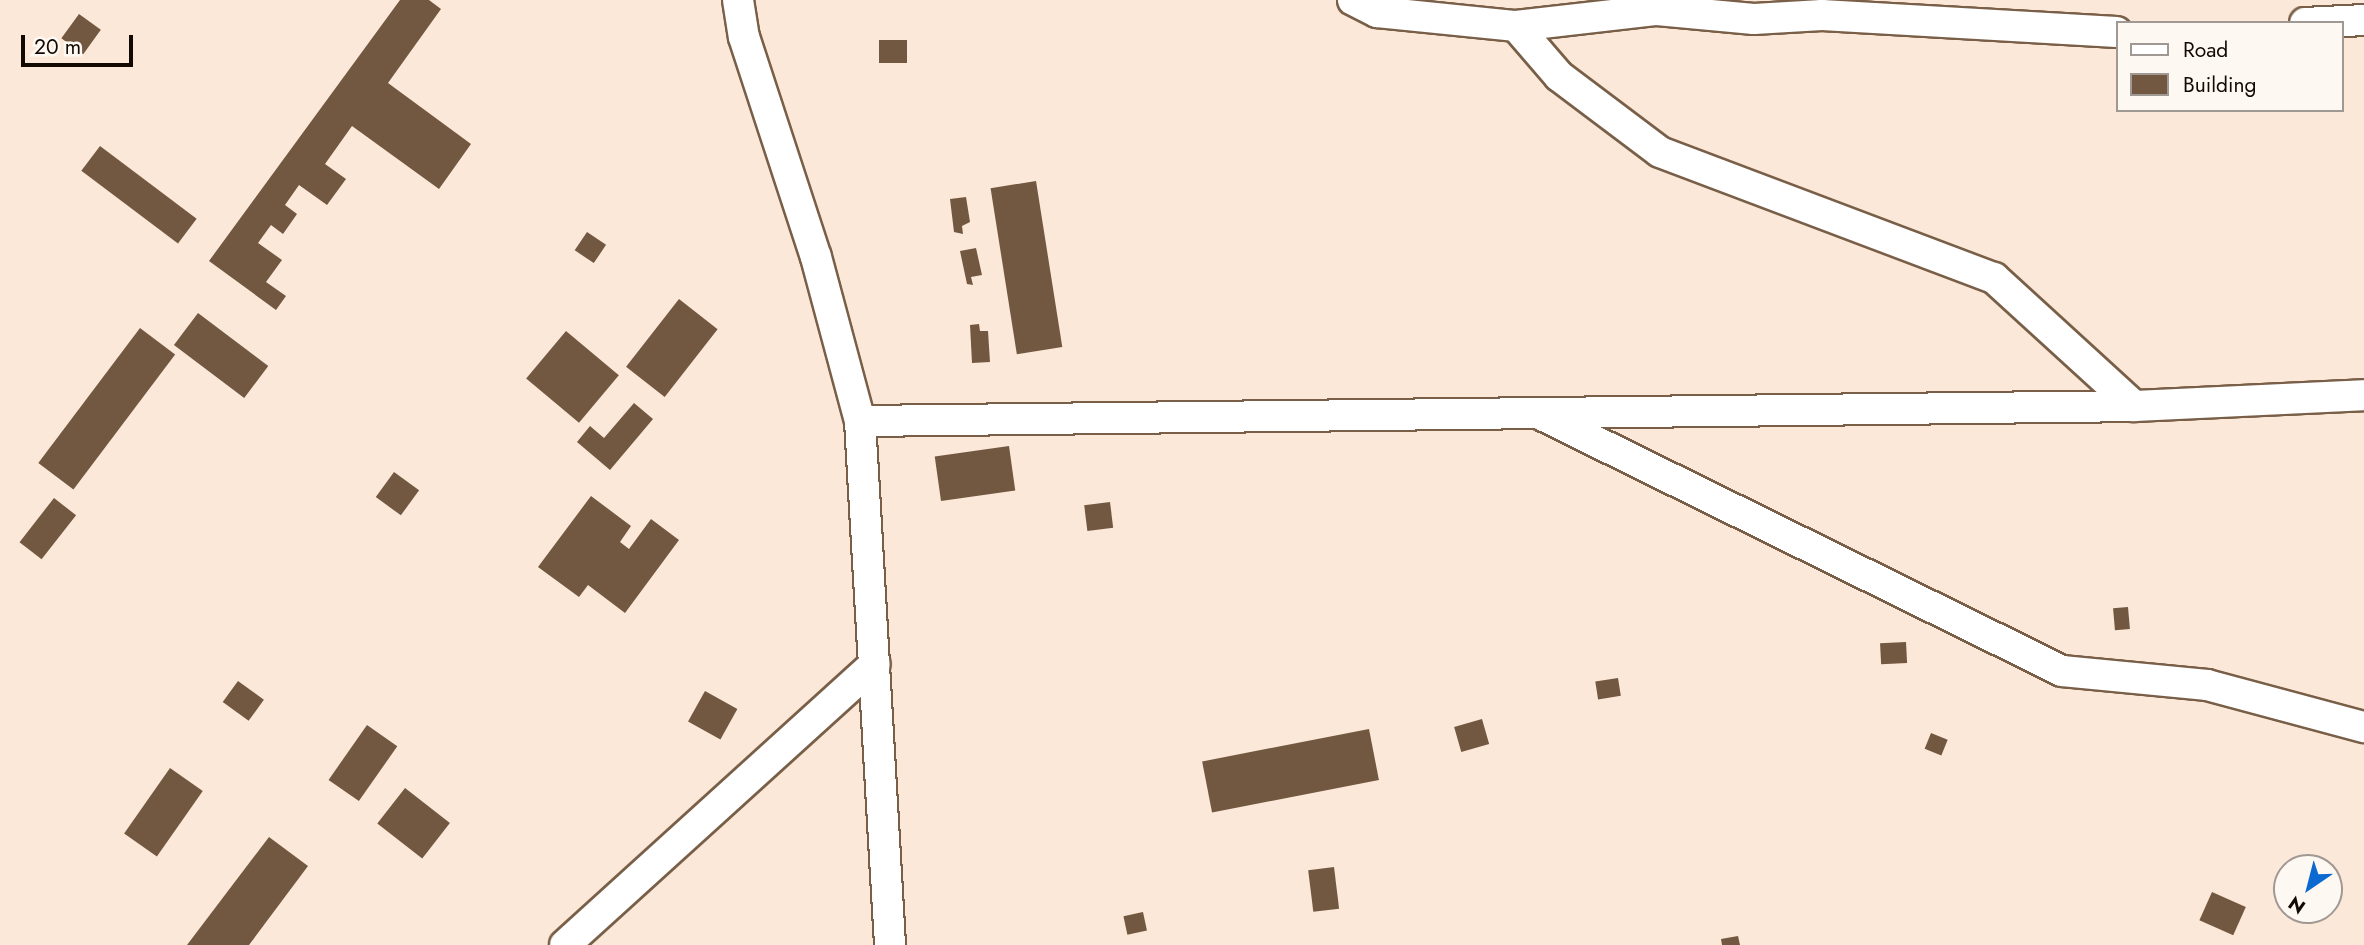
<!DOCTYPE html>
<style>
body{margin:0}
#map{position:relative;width:2364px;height:945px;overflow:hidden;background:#fbe8d8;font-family:Jost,sans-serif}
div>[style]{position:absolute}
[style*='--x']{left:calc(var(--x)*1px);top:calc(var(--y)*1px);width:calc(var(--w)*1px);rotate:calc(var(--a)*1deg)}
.building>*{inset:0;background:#725841;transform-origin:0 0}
.roads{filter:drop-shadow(2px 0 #795f48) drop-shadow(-2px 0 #795f48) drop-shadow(0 2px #795f48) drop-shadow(0 -2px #795f48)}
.minor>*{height:30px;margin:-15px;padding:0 15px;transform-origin:15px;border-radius:15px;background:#fff}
span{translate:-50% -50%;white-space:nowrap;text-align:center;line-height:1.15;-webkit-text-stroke:7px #fef8f3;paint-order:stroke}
.legend{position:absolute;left:2116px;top:21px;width:228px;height:91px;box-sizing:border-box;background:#fef8f3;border:2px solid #a09893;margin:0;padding:9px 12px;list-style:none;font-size:21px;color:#130903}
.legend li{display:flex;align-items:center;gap:14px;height:35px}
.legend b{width:35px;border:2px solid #a09893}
.north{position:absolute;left:2273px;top:854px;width:70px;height:70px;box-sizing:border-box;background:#fef8f3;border:2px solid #a09893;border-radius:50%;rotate:215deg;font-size:19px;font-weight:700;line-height:28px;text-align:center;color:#130903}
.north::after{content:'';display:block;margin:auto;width:24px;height:32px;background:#0c69d2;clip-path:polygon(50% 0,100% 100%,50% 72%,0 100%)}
.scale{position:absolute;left:21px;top:35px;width:112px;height:32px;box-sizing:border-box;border:4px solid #130903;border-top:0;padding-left:9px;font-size:21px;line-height:24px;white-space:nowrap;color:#130903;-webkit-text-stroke:5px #fef8f3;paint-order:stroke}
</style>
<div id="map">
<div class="building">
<div style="clip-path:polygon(400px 0,429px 0,441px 9px,388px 83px,471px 144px,439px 189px,352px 126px,325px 164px,346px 179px,327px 205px,299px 185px,285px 205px,297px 214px,283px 234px,271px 225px,258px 243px,282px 260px,266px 282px,286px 296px,276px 310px,209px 261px)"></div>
<div style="left:79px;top:14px;width:27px;height:30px;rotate:36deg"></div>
<div style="left:879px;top:40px;width:28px;height:23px"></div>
<div style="left:100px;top:146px;width:121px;height:31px;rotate:37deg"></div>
<div style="left:1036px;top:181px;width:168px;height:46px;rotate:81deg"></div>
<div style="clip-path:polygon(966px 197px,970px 222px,962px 226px,963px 234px,954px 232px,950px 199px)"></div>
<div style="left:587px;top:232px;width:23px;height:22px;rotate:34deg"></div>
<div style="clip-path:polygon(976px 248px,982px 275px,971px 277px,973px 285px,967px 284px,960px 251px)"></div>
<div style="left:679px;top:299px;width:49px;height:86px;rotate:38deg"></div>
<div style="left:198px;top:313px;width:88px;height:40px;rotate:37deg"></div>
<div style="clip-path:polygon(979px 324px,980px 331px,988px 331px,990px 362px,972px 363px,970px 325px)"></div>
<div style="left:140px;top:328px;width:44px;height:169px;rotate:37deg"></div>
<div style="left:566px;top:331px;width:69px;height:62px;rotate:40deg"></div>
<div style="clip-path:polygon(634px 403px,653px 419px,610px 470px,577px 442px,590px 426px,604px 438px)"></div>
<div style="left:1009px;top:446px;width:45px;height:75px;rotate:82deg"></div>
<div style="left:394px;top:472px;width:31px;height:31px;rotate:36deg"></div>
<div style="clip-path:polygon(591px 496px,631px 526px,620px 542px,629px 549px,651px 519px,679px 540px,625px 613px,588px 585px,579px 597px,538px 567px)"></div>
<div style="left:54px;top:498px;width:28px;height:56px;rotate:38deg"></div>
<div style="left:1110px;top:502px;width:26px;height:26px;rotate:83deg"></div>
<div style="left:2128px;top:607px;width:22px;height:15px;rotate:85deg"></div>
<div style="left:1906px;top:642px;width:21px;height:26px;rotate:87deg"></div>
<div style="left:1618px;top:678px;width:18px;height:23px;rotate:81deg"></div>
<div style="left:238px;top:681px;width:32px;height:26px;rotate:36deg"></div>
<div style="left:705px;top:691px;width:37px;height:35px;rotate:29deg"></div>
<div style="left:1482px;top:719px;width:26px;height:29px;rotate:74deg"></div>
<div style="left:367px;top:725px;width:37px;height:67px;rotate:35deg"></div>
<div style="left:1369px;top:729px;width:52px;height:170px;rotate:79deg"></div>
<div style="left:1931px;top:733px;width:18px;height:17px;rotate:22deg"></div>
<div style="left:170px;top:768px;width:40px;height:80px;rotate:35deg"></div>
<div style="left:405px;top:788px;width:57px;height:45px;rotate:38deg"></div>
<div style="clip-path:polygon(269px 837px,308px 866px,249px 945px,187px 945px)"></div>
<div style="left:1334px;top:867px;width:42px;height:26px;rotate:83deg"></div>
<div style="left:2212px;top:892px;width:37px;height:31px;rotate:24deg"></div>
<div style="left:1143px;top:912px;width:19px;height:20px;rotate:78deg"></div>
<div style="clip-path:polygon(1738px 936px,1740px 945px,1722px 945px,1721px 939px)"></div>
</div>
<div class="roads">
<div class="minor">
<div style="--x:738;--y:0;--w:37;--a:81"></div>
<div style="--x:744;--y:37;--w:231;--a:71.9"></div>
<div style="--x:816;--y:257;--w:170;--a:75"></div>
<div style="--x:860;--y:421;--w:525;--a:86.72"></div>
<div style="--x:1353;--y:0;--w:27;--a:27"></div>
<div style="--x:1377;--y:12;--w:140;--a:5.8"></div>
<div style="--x:1516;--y:26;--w:66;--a:49.3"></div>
<div style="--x:1559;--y:76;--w:126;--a:37"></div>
<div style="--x:1660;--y:152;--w:357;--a:20.7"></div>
<div style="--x:1994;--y:278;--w:190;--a:42.4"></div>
<div style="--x:2305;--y:23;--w:59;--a:-2.9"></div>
<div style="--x:1516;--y:26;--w:142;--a:-6.5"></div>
<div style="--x:1657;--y:10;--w:97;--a:5.3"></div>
<div style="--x:1754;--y:19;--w:68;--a:-3.4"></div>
<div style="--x:1822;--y:15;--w:295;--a:3.3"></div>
<div style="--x:1544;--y:416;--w:577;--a:26.21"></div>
<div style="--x:2062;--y:671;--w:146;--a:5.5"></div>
<div style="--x:2207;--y:685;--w:163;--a:15"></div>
<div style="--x:860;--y:421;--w:1274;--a:-0.67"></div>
<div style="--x:2134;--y:406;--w:230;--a:-2.7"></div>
<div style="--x:565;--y:945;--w:418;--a:-42.2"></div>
</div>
</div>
<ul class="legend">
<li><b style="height:9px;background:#fff"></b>Road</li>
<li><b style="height:19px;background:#725841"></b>Building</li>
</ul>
<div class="north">N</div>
<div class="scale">20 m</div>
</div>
